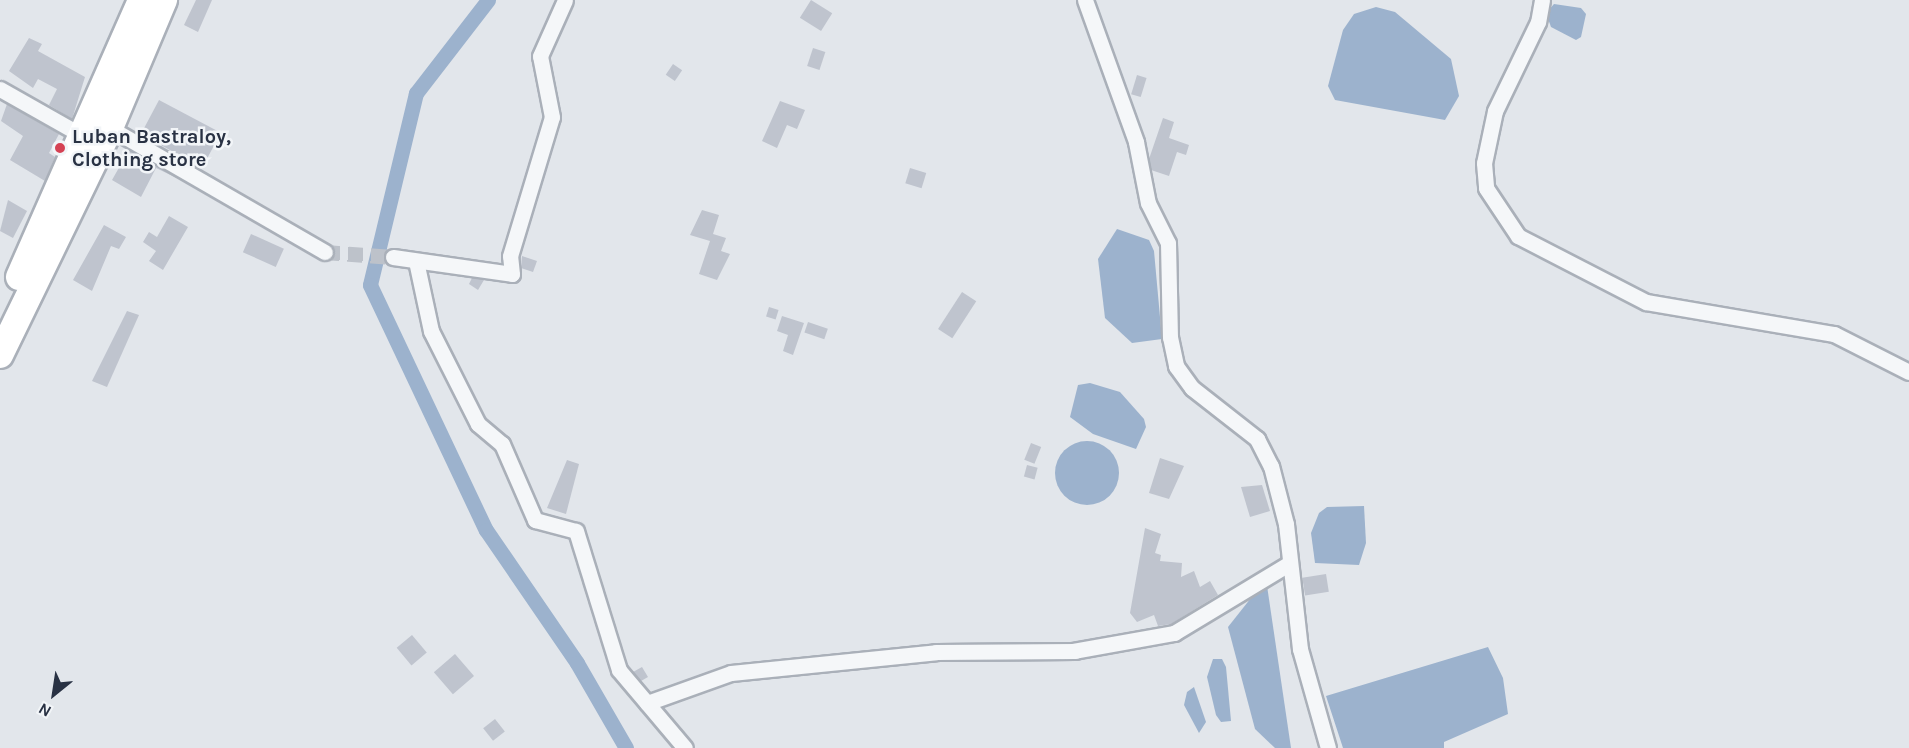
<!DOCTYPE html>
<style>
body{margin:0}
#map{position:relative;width:1909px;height:748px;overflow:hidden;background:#e2e6eb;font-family:Karla,sans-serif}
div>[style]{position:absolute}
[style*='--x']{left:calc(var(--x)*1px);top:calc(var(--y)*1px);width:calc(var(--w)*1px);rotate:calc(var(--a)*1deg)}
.water>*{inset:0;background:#9cb2cd}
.round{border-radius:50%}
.canal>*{height:15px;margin:-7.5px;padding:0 7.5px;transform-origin:7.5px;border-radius:7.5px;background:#9cb2cd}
.building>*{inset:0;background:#bfc4ce;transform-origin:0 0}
.minor-tunnel>*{height:15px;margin-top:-7.5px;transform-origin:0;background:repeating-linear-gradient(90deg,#bdc2ca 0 15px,transparent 0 23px)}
.roads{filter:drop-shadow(2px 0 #aab0b9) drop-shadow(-2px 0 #aab0b9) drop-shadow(0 2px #aab0b9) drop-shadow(0 -2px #aab0b9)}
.minor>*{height:15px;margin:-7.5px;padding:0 7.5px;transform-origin:7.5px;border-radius:7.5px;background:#f5f7f9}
.trunk>*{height:26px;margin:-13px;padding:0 13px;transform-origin:13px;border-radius:13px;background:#fff}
.dots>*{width:16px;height:16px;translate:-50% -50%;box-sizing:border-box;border:3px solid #f2f5f8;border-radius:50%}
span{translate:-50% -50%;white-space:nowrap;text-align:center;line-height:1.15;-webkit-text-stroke:5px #f2f5f8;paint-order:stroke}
.poi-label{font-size:20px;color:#293244;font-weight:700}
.left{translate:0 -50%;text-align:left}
.north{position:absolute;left:24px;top:664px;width:60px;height:60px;-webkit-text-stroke:4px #f2f5f8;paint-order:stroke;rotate:210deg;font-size:16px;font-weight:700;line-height:24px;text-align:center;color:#293244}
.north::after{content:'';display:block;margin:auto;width:21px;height:27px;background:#293244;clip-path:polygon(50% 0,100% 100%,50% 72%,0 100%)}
</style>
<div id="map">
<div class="water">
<div style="clip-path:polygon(1554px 4px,1581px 8px,1586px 14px,1581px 37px,1576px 40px,1551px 27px,1546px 13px)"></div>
<div style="clip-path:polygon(1376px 7px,1395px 12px,1451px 59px,1459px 96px,1445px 120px,1335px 100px,1328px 86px,1343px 30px,1354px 14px)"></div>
<div style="clip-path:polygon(1117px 229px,1149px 240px,1154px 251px,1162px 339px,1132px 343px,1105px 318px,1098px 259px)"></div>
<div style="clip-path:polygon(1090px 383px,1120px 392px,1144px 419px,1146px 427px,1136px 449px,1093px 434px,1070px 417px,1078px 385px)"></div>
<div class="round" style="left:1055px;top:441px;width:64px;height:64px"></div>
<div style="clip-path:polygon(1364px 506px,1366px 543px,1359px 565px,1315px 563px,1311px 533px,1319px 513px,1327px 507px)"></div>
<div style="clip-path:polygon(1266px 579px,1291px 748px,1275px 748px,1255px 729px,1228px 627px)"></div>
<div style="clip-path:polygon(1488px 647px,1503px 678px,1508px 714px,1444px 742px,1444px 748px,1343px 748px,1326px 696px)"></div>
<div style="clip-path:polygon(1213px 659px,1222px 659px,1226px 667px,1231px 721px,1221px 722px,1216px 715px,1207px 677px)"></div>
<div style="clip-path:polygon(1194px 687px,1206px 722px,1199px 733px,1184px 705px,1187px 692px)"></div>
</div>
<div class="canal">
<div style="--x:488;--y:0;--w:118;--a:127.7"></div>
<div style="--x:416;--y:93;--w:197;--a:103.5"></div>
<div style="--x:370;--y:285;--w:271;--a:64.7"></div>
<div style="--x:486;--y:530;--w:161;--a:55.6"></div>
<div style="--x:577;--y:663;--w:98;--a:60"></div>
</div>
<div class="building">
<div style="clip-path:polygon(196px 0,212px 0,198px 32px,184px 25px)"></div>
<div style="left:811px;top:0;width:25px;height:21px;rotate:32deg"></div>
<div style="clip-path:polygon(29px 38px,42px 44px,38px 51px,85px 77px,72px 119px,49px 105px,57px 89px,38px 79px,33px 88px,9px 71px)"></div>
<div style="left:813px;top:48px;width:13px;height:19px;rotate:18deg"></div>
<div style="left:673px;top:64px;width:11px;height:13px;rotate:34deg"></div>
<div style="left:1137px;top:75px;width:10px;height:20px;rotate:17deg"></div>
<div style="left:159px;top:100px;width:70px;height:39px;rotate:28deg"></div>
<div style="clip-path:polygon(780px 101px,805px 110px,797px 129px,787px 125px,777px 148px,762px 141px)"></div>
<div style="clip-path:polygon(7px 104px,59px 134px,49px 153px,55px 157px,45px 181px,10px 160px,23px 136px,1px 121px)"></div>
<div style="clip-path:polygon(1163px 118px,1174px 122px,1169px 138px,1189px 145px,1186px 155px,1177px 152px,1169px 176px,1151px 170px,1149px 159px)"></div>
<div style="clip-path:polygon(129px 150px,183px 181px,156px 168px,141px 197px,112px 180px)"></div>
<div style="left:910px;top:168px;width:17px;height:16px;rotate:17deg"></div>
<div style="clip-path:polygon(8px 200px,27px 211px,13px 238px,0 231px)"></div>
<div style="clip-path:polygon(702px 210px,719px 215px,713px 234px,726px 238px,721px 251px,730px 254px,717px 280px,699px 274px,710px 241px,690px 235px)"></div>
<div style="clip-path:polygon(169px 216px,188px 227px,163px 270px,149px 261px,156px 251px,143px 242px,149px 232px,157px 237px)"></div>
<div style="clip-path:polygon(104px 225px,126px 237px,119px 249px,111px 246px,92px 291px,73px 280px)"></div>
<div style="left:251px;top:234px;width:36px;height:20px;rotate:24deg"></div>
<div style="clip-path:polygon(522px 256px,537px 261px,533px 272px,521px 268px)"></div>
<div style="clip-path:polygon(472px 278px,484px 280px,478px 290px,469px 284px)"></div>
<div style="left:962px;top:292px;width:17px;height:44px;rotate:33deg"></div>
<div style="left:769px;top:307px;width:10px;height:10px;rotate:17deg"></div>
<div style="clip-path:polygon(127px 311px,139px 315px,107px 387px,92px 381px)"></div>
<div style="clip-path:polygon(782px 316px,804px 323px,793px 355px,783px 351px,788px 335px,777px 331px)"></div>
<div style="left:808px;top:322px;width:21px;height:11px;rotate:19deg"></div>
<div style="left:1031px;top:443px;width:11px;height:18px;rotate:22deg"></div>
<div style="clip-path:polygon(1160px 458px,1184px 466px,1169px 499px,1149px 493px)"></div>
<div style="clip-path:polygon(567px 460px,579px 464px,566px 514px,547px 508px)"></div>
<div style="left:1027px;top:465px;width:11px;height:12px;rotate:15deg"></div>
<div style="clip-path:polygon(1262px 485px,1270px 511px,1250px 517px,1241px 487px)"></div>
<div style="clip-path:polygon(1145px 528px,1161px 534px,1155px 553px,1161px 555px,1160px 561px,1182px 563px,1181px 577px,1194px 571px,1200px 587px,1210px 581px,1218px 595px,1171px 624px,1158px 626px,1154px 615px,1137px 622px,1130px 613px)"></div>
<div style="left:1326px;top:574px;width:18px;height:24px;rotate:81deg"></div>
<div style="left:412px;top:635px;width:23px;height:20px;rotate:50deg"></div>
<div style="left:455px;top:654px;width:29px;height:28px;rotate:49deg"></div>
<div style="clip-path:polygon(642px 667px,648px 677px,641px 681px,633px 672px)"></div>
<div style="left:495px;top:719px;width:16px;height:15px;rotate:52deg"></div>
</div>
<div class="minor-tunnel">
<div style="--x:325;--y:252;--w:68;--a:4.2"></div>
</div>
<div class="roads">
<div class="minor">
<div style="--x:1085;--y:0;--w:151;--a:70.2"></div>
<div style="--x:1136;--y:142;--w:62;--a:78.9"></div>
<div style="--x:1148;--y:203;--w:45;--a:63.4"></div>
<div style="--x:1168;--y:243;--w:94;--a:88.8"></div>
<div style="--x:1170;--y:337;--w:30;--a:78"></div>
<div style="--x:1176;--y:366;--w:27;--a:54"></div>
<div style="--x:1192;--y:388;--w:83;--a:38.1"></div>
<div style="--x:1257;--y:439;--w:30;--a:63"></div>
<div style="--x:1271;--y:466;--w:60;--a:75.5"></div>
<div style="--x:1286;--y:524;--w:126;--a:83.6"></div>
<div style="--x:1300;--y:649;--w:103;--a:74.2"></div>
<div style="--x:1542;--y:0;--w:22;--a:100"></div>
<div style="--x:1538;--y:22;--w:99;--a:115.8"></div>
<div style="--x:1495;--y:111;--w:53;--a:101.9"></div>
<div style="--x:1484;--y:163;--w:25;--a:85"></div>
<div style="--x:1486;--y:188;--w:58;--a:56.3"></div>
<div style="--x:1518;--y:236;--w:144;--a:27.3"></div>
<div style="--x:1646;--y:302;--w:191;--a:9.7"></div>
<div style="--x:1834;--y:334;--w:84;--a:26.9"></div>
<div style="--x:0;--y:89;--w:95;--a:29.5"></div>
<div style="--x:110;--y:128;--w:248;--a:30"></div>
<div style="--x:393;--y:257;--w:120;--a:8.1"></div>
<div style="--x:512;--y:274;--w:18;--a:-96"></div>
<div style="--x:510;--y:256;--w:145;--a:-73.2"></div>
<div style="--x:552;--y:117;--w:62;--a:-101.1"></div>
<div style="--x:540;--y:56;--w:61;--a:-65.9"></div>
<div style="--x:416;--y:261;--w:72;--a:77.9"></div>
<div style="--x:431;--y:331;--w:104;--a:63.2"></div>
<div style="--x:478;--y:424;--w:31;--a:40"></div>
<div style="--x:502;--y:444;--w:83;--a:66.5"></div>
<div style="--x:535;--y:520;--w:42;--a:15"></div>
<div style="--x:576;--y:531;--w:145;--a:72.8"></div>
<div style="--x:619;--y:670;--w:102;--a:49.8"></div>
<div style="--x:1073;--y:651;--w:103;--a:-10.1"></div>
<div style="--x:1174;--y:633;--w:135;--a:-31.1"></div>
<div style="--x:647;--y:703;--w:89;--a:-19.7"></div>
<div style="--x:731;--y:673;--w:206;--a:-5.8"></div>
<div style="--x:936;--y:652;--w:139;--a:-0.4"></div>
</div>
<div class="trunk">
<div style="--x:19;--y:277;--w:303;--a:-66.2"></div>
<div style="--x:0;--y:355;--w:252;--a:-64.1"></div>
<div style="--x:110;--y:128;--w:139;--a:-67.1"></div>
</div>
</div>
<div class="dots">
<div style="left:60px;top:148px;background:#d54254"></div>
</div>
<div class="poi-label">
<span class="left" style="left:72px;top:148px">Luban Bastraloy,<br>Clothing store</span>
</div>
<div class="north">N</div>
</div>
